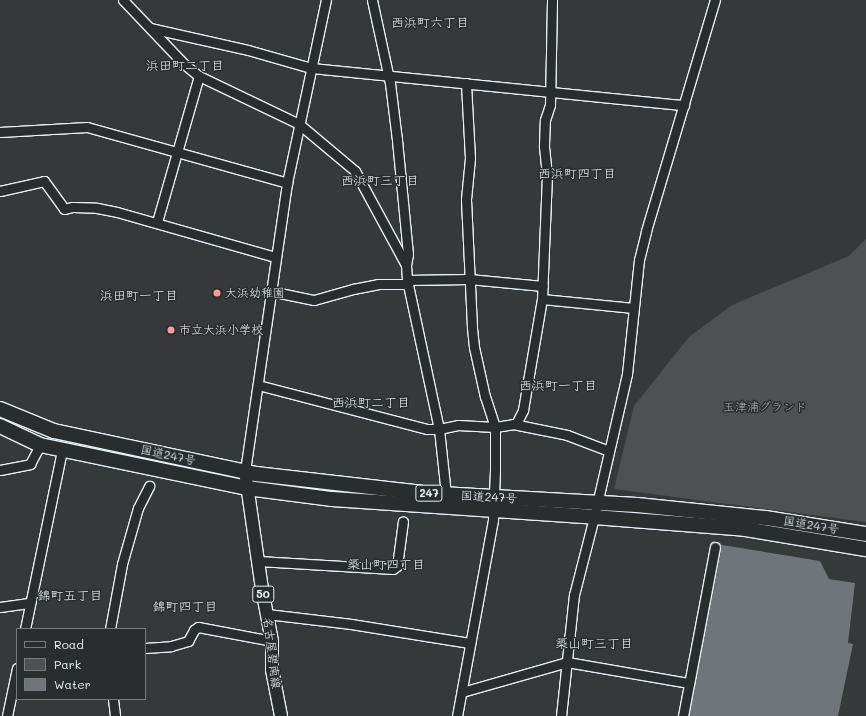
<!DOCTYPE html>
<meta charset="utf-8">
<style>
body{margin:0}
#map{position:relative;width:866px;height:716px;overflow:hidden;background:#35393a;font-family:Mali,"Klee One",sans-serif}
div>[style]{position:absolute}
[style*='--x']{left:calc(var(--x)*1px);top:calc(var(--y)*1px);width:calc(var(--w)*1px);rotate:calc(var(--a)*1deg)}
.green>*{inset:0;background:#4d5152}
.water>*{inset:0;background:#707579}
.roads{filter:drop-shadow(1px 0 #e8f1f8) drop-shadow(-1px 0 #e8f1f8) drop-shadow(0 1px #e8f1f8) drop-shadow(0 -1px #e8f1f8)}
.minor>*{height:9px;margin:-4.5px;padding:0 4.5px;transform-origin:4.5px;border-radius:4.5px;background:#2a2d2e}
.major>*{height:12px;margin:-6px;padding:0 6px;transform-origin:6px;border-radius:6px;background:#2a2d2e}
.highway>*{height:14px;margin:-7px;padding:0 7px;transform-origin:7px;border-radius:7px;background:#2a2d2e}
.dots>*{width:11px;height:11px;translate:-50% -50%;box-sizing:border-box;border:2px solid #2a2d2e;border-radius:50%}
span{translate:-50% -50%;white-space:nowrap;text-align:center;line-height:1.15;-webkit-text-stroke:3px #2a2d2e;paint-order:stroke}
.shield-label span{padding:1px 3px;background:#2a2d2e;border:1px solid;border-radius:3px;-webkit-text-stroke-width:0}
.shield-label{font-size:11px;color:#e8f1f8;font-weight:700}
.poi-label{font-size:12px;color:#e8f1f8}
.left{translate:0 -50%;text-align:left}
.park-label{font-size:12px;color:#b2b9be}
.street-label{font-size:12px;color:#e8f1f8}
.neighbourhood-label{font-size:13px;color:#e8f1f8}
.legend{position:absolute;left:16px;top:628px;width:130px;height:72px;box-sizing:border-box;background:#2a2d2e;border:1px solid #767b7f;margin:0;padding:5px 7px;list-style:none;font-size:12px;color:#e8f1f8}
.legend li{display:flex;align-items:center;gap:8px;height:20px}
.legend b{width:20px;border:1px solid #767b7f}
</style>
<div id="map">
<div class="green">
<div style="clip-path:polygon(866px 239px,866px 522px,614px 489px,634px 406px,689px 337px,732px 305px,849px 256px)"></div>
</div>
<div class="water">
<div style="clip-path:polygon(722px 545px,820px 561px,829px 579px,855px 583px,848px 643px,853px 644px,838px 716px,689px 716px)"></div>
</div>
<div class="roads">
<div class="minor">
<div style="--x:123;--y:0;--w:88;--a:46.4"></div>
<div style="--x:184;--y:64;--w:19;--a:39"></div>
<div style="--x:199;--y:76;--w:111;--a:25.6"></div>
<div style="--x:299;--y:124;--w:73;--a:40"></div>
<div style="--x:355;--y:171;--w:107;--a:61.5"></div>
<div style="--x:372;--y:0;--w:85;--a:77.8"></div>
<div style="--x:390;--y:83;--w:57;--a:83"></div>
<div style="--x:397;--y:140;--w:115;--a:84.5"></div>
<div style="--x:408;--y:254;--w:11;--a:100"></div>
<div style="--x:406;--y:265;--w:15;--a:86"></div>
<div style="--x:407;--y:280;--w:152;--a:77.9"></div>
<div style="--x:439;--y:429;--w:65;--a:83.9"></div>
<div style="--x:150;--y:28;--w:100;--a:12.7"></div>
<div style="--x:248;--y:50;--w:66;--a:15.9"></div>
<div style="--x:311;--y:68;--w:375;--a:5.7"></div>
<div style="--x:0;--y:132;--w:87;--a:-3.3"></div>
<div style="--x:87;--y:127;--w:208;--a:15.6"></div>
<div style="--x:0;--y:191;--w:45;--a:-12.8"></div>
<div style="--x:44;--y:181;--w:34;--a:54"></div>
<div style="--x:64;--y:209;--w:9;--a:-13"></div>
<div style="--x:73;--y:207;--w:24;--a:2"></div>
<div style="--x:97;--y:208;--w:20;--a:11"></div>
<div style="--x:117;--y:212;--w:164;--a:15.9"></div>
<div style="--x:157;--y:222;--w:152;--a:-74"></div>
<div style="--x:407;--y:280;--w:62;--a:-0.9"></div>
<div style="--x:469;--y:279;--w:74;--a:5.4"></div>
<div style="--x:270;--y:291;--w:45;--a:11.6"></div>
<div style="--x:314;--y:300;--w:41;--a:-15.8"></div>
<div style="--x:353;--y:289;--w:25;--a:-11"></div>
<div style="--x:378;--y:284;--w:30;--a:0"></div>
<div style="--x:542;--y:299;--w:92;--a:5.6"></div>
<div style="--x:258;--y:385;--w:175;--a:14.6"></div>
<div style="--x:427;--y:429;--w:12;--a:0"></div>
<div style="--x:439;--y:429;--w:19;--a:-12"></div>
<div style="--x:458;--y:425;--w:37;--a:3"></div>
<div style="--x:495;--y:427;--w:18;--a:-9"></div>
<div style="--x:513;--y:424;--w:55;--a:11.5"></div>
<div style="--x:567;--y:435;--w:45;--a:20.9"></div>
<div style="--x:516;--y:424;--w:16;--a:-63"></div>
<div style="--x:523;--y:410;--w:113;--a:-80.3"></div>
<div style="--x:542;--y:299;--w:124;--a:-87.7"></div>
<div style="--x:547;--y:175;--w:30;--a:-96"></div>
<div style="--x:544;--y:145;--w:25;--a:-88"></div>
<div style="--x:545;--y:120;--w:16;--a:-72"></div>
<div style="--x:550;--y:105;--w:105;--a:-88.9"></div>
<div style="--x:0;--y:470;--w:31;--a:-11"></div>
<div style="--x:30;--y:464;--w:21;--a:-62"></div>
<div style="--x:245;--y:471;--w:291;--a:-81.7"></div>
<div style="--x:287;--y:183;--w:187;--a:-78"></div>
<div style="--x:258;--y:561;--w:135;--a:3.4"></div>
<div style="--x:393;--y:569;--w:5;--a:-37"></div>
<div style="--x:397;--y:566;--w:45;--a:-82.4"></div>
<div style="--x:0;--y:607;--w:29;--a:-8"></div>
<div style="--x:267;--y:614;--w:85;--a:6.8"></div>
<div style="--x:351;--y:624;--w:120;--a:9.1"></div>
<div style="--x:25;--y:629;--w:183;--a:-78.3"></div>
<div style="--x:110;--y:629;--w:66;--a:-79.5"></div>
<div style="--x:122;--y:564;--w:58;--a:-74.1"></div>
<div style="--x:138;--y:508;--w:25;--a:-63"></div>
<div style="--x:145;--y:648;--w:26;--a:-4"></div>
<div style="--x:171;--y:646;--w:18;--a:-16"></div>
<div style="--x:188;--y:641;--w:13;--a:-61"></div>
<div style="--x:194;--y:630;--w:5;--a:-37"></div>
<div style="--x:198;--y:627;--w:75;--a:10.7"></div>
<div style="--x:462;--y:692;--w:109;--a:-15.9"></div>
<div style="--x:567;--y:662;--w:124;--a:9.8"></div>
<div style="--x:113;--y:699;--w:17;--a:83"></div>
<div style="--x:7;--y:716;--w:49;--a:-78.2"></div>
<div style="--x:457;--y:716;--w:199;--a:-79.6"></div>
<div style="--x:493;--y:520;--w:50;--a:-87.7"></div>
<div style="--x:495;--y:470;--w:43;--a:-90"></div>
<div style="--x:495;--y:427;--w:32;--a:-108"></div>
<div style="--x:485;--y:397;--w:51;--a:-102.4"></div>
<div style="--x:474;--y:347;--w:20;--a:-96"></div>
<div style="--x:472;--y:327;--w:128;--a:-92.7"></div>
<div style="--x:466;--y:199;--w:41;--a:-84.4"></div>
<div style="--x:470;--y:158;--w:75;--a:-93.1"></div>
<div style="--x:561;--y:716;--w:122;--a:-83.9"></div>
<div style="--x:574;--y:595;--w:81;--a:-75.6"></div>
<div style="--x:594;--y:517;--w:147;--a:-77"></div>
<div style="--x:627;--y:374;--w:115;--a:-84"></div>
<div style="--x:639;--y:260;--w:30;--a:-76"></div>
<div style="--x:646;--y:231;--w:241;--a:-73.4"></div>
<div style="--x:683;--y:716;--w:172;--a:-79.3"></div>
</div>
<div class="major">
<div style="--x:245;--y:471;--w:119;--a:81.8"></div>
<div style="--x:262;--y:589;--w:53;--a:79.1"></div>
<div style="--x:272;--y:641;--w:29;--a:90"></div>
<div style="--x:272;--y:670;--w:47;--a:78.9"></div>
</div>
<div class="highway">
<div style="--x:0;--y:409;--w:58;--a:22.2"></div>
<div style="--x:54;--y:431;--w:207;--a:12"></div>
<div style="--x:256;--y:474;--w:168;--a:6.5"></div>
<div style="--x:423;--y:493;--w:214;--a:3.2"></div>
<div style="--x:637;--y:505;--w:130;--a:5.8"></div>
<div style="--x:766;--y:518;--w:101;--a:9.1"></div>
<div style="--x:0;--y:426;--w:44;--a:25.4"></div>
<div style="--x:40;--y:445;--w:211;--a:11.7"></div>
<div style="--x:247;--y:488;--w:86;--a:7.4"></div>
<div style="--x:332;--y:499;--w:263;--a:3.9"></div>
<div style="--x:594;--y:517;--w:151;--a:4.5"></div>
<div style="--x:745;--y:529;--w:123;--a:9.4"></div>
</div>
</div>
<div class="dots">
<div style="left:217px;top:293px;background:#ff9aa2"></div>
<div style="left:171px;top:330px;background:#ff9aa2"></div>
</div>
<div class="shield-label">
<span style="left:429px;top:493px">247</span>
<span style="left:263px;top:594px">50</span>
</div>
<div class="poi-label">
<span class="left" style="left:225px;top:293px">大浜幼稚園</span>
<span class="left" style="left:179px;top:330px">市立大浜小学校</span>
</div>
<div class="park-label">
<span style="left:765px;top:407px">玉津浦グランド</span>
</div>
<div class="street-label">
<span style="left:168px;top:455px;rotate:12deg">国道247号</span>
<span style="left:489px;top:497px;rotate:3deg">国道247号</span>
<span style="left:811px;top:525px;rotate:9deg">国道247号</span>
<span style="left:272px;top:653px;rotate:83deg">名古屋碧南線</span>
</div>
<div class="neighbourhood-label">
<span style="left:430px;top:22px">西浜町六丁目</span>
<span style="left:185px;top:65px">浜田町二丁目</span>
<span style="left:577px;top:173px">西浜町四丁目</span>
<span style="left:380px;top:180px">西浜町三丁目</span>
<span style="left:139px;top:295px">浜田町一丁目</span>
<span style="left:558px;top:385px">西浜町一丁目</span>
<span style="left:371px;top:402px">西浜町二丁目</span>
<span style="left:386px;top:564px">築山町四丁目</span>
<span style="left:70px;top:595px">錦町五丁目</span>
<span style="left:185px;top:606px">錦町四丁目</span>
<span style="left:594px;top:643px">築山町三丁目</span>
</div>
<ul class="legend">
<li><b style="height:5px;background:#2a2d2e"></b>Road</li>
<li><b style="height:11px;background:#4d5152"></b>Park</li>
<li><b style="height:11px;background:#707579"></b>Water</li>
</ul>
</div>
